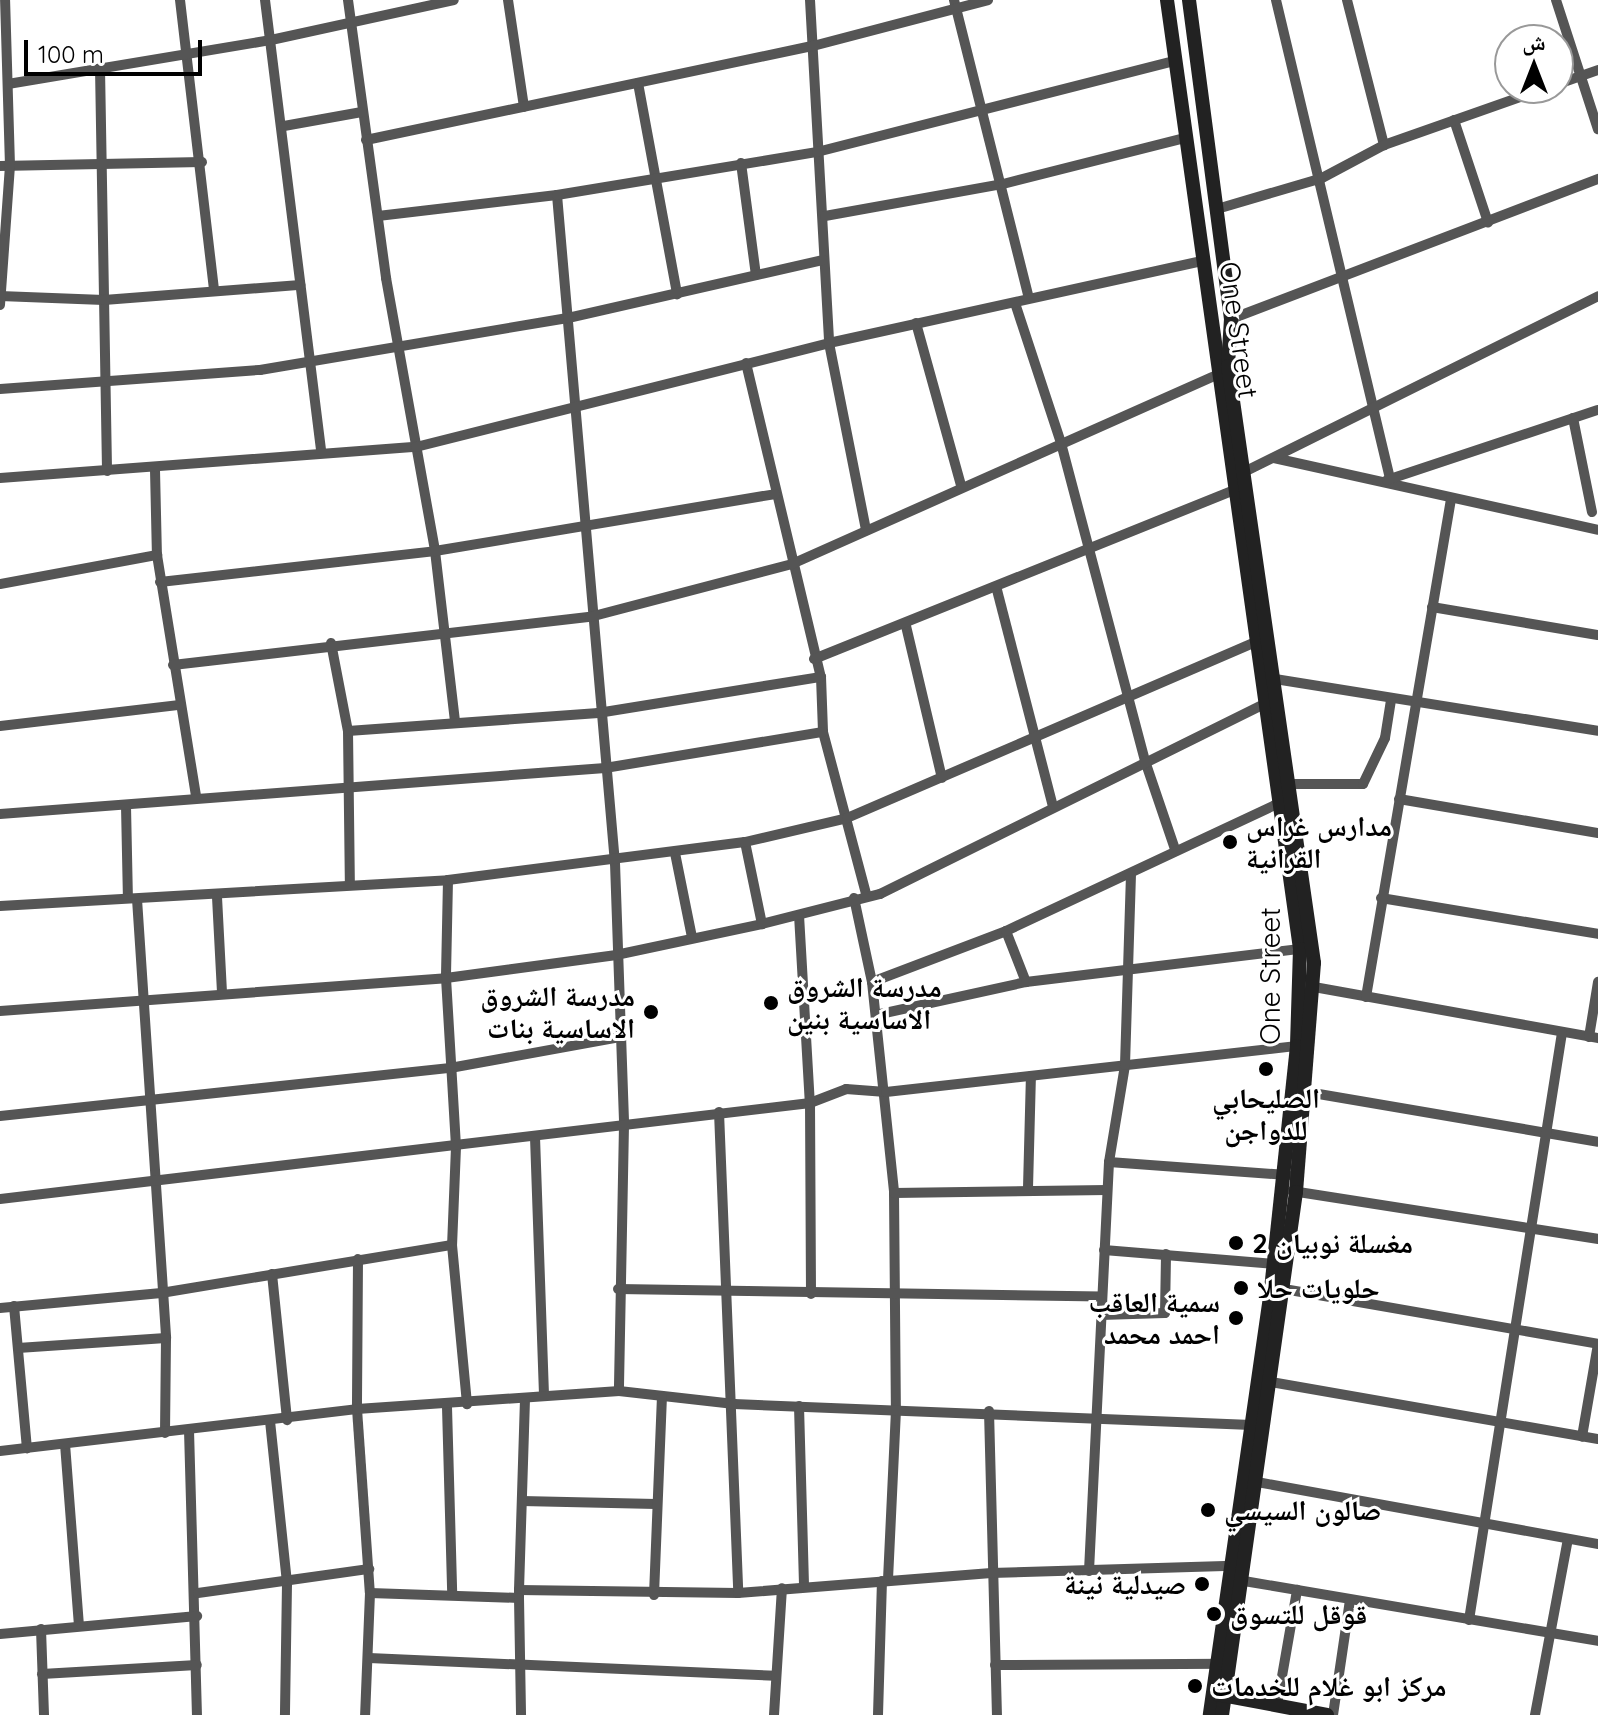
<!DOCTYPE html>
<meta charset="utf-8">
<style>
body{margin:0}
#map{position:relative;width:1598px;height:1715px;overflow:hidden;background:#fff;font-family:Quicksand,"Noto Naskh Arabic",sans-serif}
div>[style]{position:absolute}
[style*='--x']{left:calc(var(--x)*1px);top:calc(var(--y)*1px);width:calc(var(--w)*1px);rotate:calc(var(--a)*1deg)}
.street>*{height:10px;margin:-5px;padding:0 5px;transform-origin:5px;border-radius:5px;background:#555}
.secondary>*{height:14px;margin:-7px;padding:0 7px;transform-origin:7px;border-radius:7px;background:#222}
.dots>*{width:22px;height:22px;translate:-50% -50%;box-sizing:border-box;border:4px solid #fff;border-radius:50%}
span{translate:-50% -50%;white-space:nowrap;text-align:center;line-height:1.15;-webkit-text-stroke:6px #fff;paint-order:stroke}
.street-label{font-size:28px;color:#000}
.poi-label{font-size:28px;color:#000;font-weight:700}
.left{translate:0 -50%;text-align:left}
.right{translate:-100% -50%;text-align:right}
.north{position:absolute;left:1494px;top:24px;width:80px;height:80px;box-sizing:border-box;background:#fff;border:2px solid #999;border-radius:50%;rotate:0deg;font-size:22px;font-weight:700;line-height:32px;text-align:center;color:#000}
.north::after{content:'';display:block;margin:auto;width:28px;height:36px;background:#000;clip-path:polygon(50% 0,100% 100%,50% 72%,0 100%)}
.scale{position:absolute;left:24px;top:40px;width:178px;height:36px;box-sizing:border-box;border:4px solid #000;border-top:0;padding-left:10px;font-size:24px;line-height:28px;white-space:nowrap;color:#000;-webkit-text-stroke:6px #fff;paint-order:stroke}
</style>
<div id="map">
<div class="street">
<div style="--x:180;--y:0;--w:291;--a:83.3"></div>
<div style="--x:265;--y:0;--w:454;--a:82.9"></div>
<div style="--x:348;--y:0;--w:281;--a:82.2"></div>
<div style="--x:386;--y:278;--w:277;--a:79.8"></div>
<div style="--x:435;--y:551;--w:172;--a:83.3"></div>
<div style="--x:508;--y:0;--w:108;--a:81.5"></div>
<div style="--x:810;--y:0;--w:344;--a:86.8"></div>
<div style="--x:829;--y:343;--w:191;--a:78.8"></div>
<div style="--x:954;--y:0;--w:307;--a:75.9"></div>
<div style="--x:1276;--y:0;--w:492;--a:76.6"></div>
<div style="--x:1347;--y:0;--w:150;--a:75.7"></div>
<div style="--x:1556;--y:0;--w:136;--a:72"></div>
<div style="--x:100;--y:68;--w:403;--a:89"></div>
<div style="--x:638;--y:83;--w:215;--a:79.5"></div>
<div style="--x:8;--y:84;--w:267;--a:-9.5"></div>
<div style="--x:271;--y:40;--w:187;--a:-12.3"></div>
<div style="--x:1558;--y:84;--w:42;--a:-19.3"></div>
<div style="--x:1454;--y:120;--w:108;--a:71.6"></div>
<div style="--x:284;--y:126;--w:79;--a:-10.2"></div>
<div style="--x:366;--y:140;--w:457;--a:-11.9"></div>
<div style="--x:813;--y:46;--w:181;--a:-14.7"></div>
<div style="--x:741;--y:163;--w:113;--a:82.4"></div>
<div style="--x:0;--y:166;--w:202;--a:-1.1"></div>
<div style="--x:557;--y:195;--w:671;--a:85.04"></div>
<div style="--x:615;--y:863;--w:262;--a:88"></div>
<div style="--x:624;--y:1125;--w:266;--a:91.1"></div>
<div style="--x:1217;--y:209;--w:109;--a:-16.4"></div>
<div style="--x:1322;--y:178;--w:70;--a:-28"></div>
<div style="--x:1384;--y:145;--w:172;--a:-19.4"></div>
<div style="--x:378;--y:216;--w:180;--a:-6.7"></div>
<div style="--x:557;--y:195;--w:264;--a:-9.4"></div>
<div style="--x:817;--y:152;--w:369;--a:-14.3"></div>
<div style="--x:825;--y:216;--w:181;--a:-10.2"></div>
<div style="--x:1003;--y:184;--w:188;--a:-14.2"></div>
<div style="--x:0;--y:296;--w:104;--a:2.2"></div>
<div style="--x:104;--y:300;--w:197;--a:-4.4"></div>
<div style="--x:1015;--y:303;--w:147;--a:71.8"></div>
<div style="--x:1061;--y:443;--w:329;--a:75.2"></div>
<div style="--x:1145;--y:761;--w:93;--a:71.2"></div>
<div style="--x:0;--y:305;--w:139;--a:-85.9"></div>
<div style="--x:10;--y:166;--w:166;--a:-91.7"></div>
<div style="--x:1231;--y:319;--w:393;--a:-20.9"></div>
<div style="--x:916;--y:323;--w:168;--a:74.5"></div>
<div style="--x:746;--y:363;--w:323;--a:76.6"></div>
<div style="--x:821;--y:677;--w:55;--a:87.9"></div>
<div style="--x:823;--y:732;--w:168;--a:75.1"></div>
<div style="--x:0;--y:389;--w:261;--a:-4.2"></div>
<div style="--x:260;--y:370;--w:312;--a:-9.6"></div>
<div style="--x:568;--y:318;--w:262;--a:-12.8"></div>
<div style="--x:1573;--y:418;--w:96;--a:78.6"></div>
<div style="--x:1274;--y:458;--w:332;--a:12.5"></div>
<div style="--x:155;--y:470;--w:85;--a:88.7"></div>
<div style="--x:157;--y:555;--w:245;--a:80.8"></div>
<div style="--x:0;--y:478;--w:417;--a:-4.3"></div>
<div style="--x:416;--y:447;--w:426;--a:-14.1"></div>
<div style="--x:829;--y:343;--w:383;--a:-12.4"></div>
<div style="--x:1387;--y:480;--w:222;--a:-18.4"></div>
<div style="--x:160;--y:582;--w:277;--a:-6.4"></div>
<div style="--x:435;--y:551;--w:345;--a:-9.5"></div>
<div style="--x:0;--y:584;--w:160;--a:-10.5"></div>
<div style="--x:997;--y:590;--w:223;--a:75.5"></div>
<div style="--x:1432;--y:607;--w:168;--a:9.6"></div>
<div style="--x:906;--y:626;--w:156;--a:76.7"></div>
<div style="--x:331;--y:643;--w:90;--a:79.1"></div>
<div style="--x:348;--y:731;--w:154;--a:89.3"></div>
<div style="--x:814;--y:659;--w:454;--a:-21.9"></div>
<div style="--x:1235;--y:490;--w:20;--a:-63"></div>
<div style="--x:1244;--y:472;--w:395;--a:-26.4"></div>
<div style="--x:173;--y:665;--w:420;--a:-6.6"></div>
<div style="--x:590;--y:617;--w:209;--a:-14.7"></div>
<div style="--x:792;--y:564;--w:466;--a:-24"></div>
<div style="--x:1275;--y:679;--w:327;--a:9.1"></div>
<div style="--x:0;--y:726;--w:181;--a:-6.7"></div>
<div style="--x:348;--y:731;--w:251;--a:-4.1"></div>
<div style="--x:598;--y:713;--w:226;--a:-9.2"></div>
<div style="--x:1292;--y:784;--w:71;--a:0"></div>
<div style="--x:1363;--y:784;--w:51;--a:-64.4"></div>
<div style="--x:1385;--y:738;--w:39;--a:-81"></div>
<div style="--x:1399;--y:799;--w:202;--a:9.7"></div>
<div style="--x:126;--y:806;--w:92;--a:88.8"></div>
<div style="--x:0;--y:814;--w:607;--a:-4.35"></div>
<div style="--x:605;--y:768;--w:221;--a:-9.4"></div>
<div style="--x:745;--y:842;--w:84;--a:78.3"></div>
<div style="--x:675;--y:853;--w:86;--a:78.6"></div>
<div style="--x:448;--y:880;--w:98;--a:91.2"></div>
<div style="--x:446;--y:978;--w:169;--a:86.6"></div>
<div style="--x:456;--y:1147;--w:98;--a:92.3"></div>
<div style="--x:452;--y:1245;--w:160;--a:84.6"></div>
<div style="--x:217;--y:897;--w:94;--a:87"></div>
<div style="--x:854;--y:898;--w:86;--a:77.9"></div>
<div style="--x:872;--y:982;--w:212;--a:84"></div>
<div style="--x:894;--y:1193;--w:217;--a:89.5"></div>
<div style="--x:896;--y:1410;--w:170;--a:92.7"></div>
<div style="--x:1381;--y:898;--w:220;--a:9.4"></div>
<div style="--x:137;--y:899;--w:440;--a:86.2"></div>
<div style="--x:166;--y:1338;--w:95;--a:90.6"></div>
<div style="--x:0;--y:906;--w:449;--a:-3.3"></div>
<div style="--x:448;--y:880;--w:299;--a:-7.3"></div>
<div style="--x:745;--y:842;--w:105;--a:-13.2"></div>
<div style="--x:847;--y:818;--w:447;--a:-23.3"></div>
<div style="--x:799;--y:915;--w:188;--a:86.7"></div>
<div style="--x:810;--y:1103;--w:191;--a:89.7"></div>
<div style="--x:1006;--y:931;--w:55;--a:68.6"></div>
<div style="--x:872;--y:982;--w:143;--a:-20.8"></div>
<div style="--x:1006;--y:931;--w:305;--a:-25.1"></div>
<div style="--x:1314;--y:987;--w:289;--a:10.2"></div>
<div style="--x:1366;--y:997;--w:505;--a:-80.31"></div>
<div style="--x:0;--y:1011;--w:447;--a:-4.2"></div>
<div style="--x:446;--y:978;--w:172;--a:-7.7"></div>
<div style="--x:616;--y:955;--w:149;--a:-12"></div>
<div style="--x:762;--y:924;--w:122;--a:-14.3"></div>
<div style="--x:880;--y:894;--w:432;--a:-26.3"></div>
<div style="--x:876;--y:1015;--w:154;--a:-12.4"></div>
<div style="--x:1026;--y:982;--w:276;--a:-6.9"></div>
<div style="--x:1589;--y:1037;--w:56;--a:-80.7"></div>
<div style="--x:1307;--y:1092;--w:295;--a:9.7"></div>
<div style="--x:719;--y:1112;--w:481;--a:87.7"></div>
<div style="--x:0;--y:1116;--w:453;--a:-6.1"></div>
<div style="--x:450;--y:1068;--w:174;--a:-10.3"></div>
<div style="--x:535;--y:1137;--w:257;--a:88"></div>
<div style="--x:1109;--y:1162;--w:179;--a:4.2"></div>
<div style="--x:1028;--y:1188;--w:112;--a:-88.5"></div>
<div style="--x:1292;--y:1191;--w:310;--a:8.9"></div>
<div style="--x:894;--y:1193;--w:213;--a:-0.8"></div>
<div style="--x:0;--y:1199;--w:816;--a:-6.76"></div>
<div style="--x:810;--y:1103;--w:39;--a:-21"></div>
<div style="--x:846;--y:1089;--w:40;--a:4.3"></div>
<div style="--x:886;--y:1092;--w:414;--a:-6.4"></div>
<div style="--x:1104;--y:1250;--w:171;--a:4.7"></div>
<div style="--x:358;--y:1259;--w:150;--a:90.4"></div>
<div style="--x:357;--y:1409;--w:184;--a:86"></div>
<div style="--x:370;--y:1593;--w:122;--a:92.3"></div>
<div style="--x:272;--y:1274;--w:147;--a:84.1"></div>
<div style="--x:618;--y:1289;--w:484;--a:0.9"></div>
<div style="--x:1284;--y:1289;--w:319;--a:9.9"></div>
<div style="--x:1598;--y:1344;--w:94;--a:99.8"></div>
<div style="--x:14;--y:1306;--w:143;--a:84.8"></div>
<div style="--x:0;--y:1308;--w:162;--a:-5.3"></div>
<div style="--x:161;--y:1293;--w:295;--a:-9.4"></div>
<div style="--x:1101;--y:1315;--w:64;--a:-1.8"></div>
<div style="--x:1165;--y:1313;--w:59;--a:-89"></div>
<div style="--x:18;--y:1348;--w:148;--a:-3.9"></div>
<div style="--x:1271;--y:1382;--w:332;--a:9.9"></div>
<div style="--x:799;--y:1406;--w:180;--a:88.4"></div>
<div style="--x:447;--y:1407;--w:184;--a:88.4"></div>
<div style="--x:989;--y:1411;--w:304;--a:88.5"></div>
<div style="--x:270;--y:1421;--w:164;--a:84"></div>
<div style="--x:287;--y:1584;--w:131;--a:90.9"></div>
<div style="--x:189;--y:1430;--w:285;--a:88.4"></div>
<div style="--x:65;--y:1444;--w:182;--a:85.6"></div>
<div style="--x:0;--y:1451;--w:359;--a:-6.7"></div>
<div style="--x:357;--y:1409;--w:263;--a:-3.9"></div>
<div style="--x:619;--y:1391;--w:116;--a:6.4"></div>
<div style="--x:734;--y:1404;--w:518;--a:2.32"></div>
<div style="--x:1257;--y:1482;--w:347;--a:10.3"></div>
<div style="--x:522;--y:1501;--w:134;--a:1.3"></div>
<div style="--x:1089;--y:1571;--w:409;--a:-87.2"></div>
<div style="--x:1109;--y:1162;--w:98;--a:-80.6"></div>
<div style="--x:1125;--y:1065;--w:191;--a:-88.2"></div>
<div style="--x:1244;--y:1581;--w:359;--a:9.6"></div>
<div style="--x:519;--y:1590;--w:189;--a:-88.2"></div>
<div style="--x:198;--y:1593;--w:173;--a:-8"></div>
<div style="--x:370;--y:1593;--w:149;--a:1.9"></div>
<div style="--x:519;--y:1598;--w:8;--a:-90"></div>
<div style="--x:519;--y:1590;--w:219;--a:0.8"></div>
<div style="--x:738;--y:1593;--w:254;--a:-4.5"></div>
<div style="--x:991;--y:1573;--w:242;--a:-1.7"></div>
<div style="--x:654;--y:1595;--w:199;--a:-87.7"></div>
<div style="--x:519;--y:1598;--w:117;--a:89"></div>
<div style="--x:1469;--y:1620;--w:594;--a:-81"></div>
<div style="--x:41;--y:1629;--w:86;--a:88"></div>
<div style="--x:0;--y:1634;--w:198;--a:-5.2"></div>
<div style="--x:369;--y:1658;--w:406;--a:2.5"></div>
<div style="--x:995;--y:1665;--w:229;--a:-0.3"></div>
<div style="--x:42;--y:1674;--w:155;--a:-3.3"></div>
<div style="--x:1277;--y:1705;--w:117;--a:-80.1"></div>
<div style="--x:774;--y:1715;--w:127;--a:-86.4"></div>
<div style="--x:878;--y:1715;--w:134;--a:-88.3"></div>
<div style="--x:1333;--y:1715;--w:116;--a:-81.6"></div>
<div style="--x:1535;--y:1715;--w:179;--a:-79.4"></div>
</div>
<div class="secondary">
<div style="--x:1167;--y:0;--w:958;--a:82.02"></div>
<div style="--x:1300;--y:949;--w:97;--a:91.8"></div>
<div style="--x:1297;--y:1046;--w:245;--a:96.1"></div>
<div style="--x:1271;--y:1290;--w:429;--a:98.2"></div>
<div style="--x:1189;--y:0;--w:322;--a:82.5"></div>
<div style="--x:1231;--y:319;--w:47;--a:93.7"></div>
<div style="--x:1228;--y:366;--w:603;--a:81.8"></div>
<div style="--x:1314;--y:963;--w:230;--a:94.5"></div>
<div style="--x:1296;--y:1192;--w:528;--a:98.05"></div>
<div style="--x:1217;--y:1694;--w:112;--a:10.8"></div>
</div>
<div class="dots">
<div style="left:1230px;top:842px;background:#000"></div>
<div style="left:771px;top:1003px;background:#000"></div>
<div style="left:651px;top:1012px;background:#000"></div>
<div style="left:1266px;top:1069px;background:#000"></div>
<div style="left:1236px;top:1243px;background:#000"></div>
<div style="left:1241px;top:1288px;background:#000"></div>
<div style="left:1236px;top:1318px;background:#000"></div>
<div style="left:1208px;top:1510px;background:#000"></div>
<div style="left:1202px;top:1584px;background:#000"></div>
<div style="left:1214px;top:1614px;background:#000"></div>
<div style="left:1195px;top:1686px;background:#000"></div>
</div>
<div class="street-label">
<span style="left:1239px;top:330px;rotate:82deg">One Street</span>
<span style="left:1270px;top:976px;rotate:-90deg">One Street</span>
</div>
<div class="poi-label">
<span class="left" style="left:1246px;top:842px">مدارس غراس<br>القرانية</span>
<span class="left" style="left:787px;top:1003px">مدرسة الشروق<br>الاساسية بنين</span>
<span class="right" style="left:635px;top:1012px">مدرسة الشروق<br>الاساسية بنات</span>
<span style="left:1266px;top:1114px">الصليحابي<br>للدواجن</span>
<span class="left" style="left:1252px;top:1243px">مغسلة نوبيان 2</span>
<span class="left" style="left:1257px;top:1288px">حلويات حلا</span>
<span class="right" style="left:1220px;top:1318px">سمية العاقب<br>احمد محمد</span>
<span class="left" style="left:1224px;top:1510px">صالون السيسي</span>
<span class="right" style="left:1186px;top:1584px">صيدلية نينة</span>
<span class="left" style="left:1230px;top:1614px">قوقل للتسوق</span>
<span class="left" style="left:1211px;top:1686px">مركز ابو غلام للخدمات</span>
</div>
<div class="north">ش</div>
<div class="scale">100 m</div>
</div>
